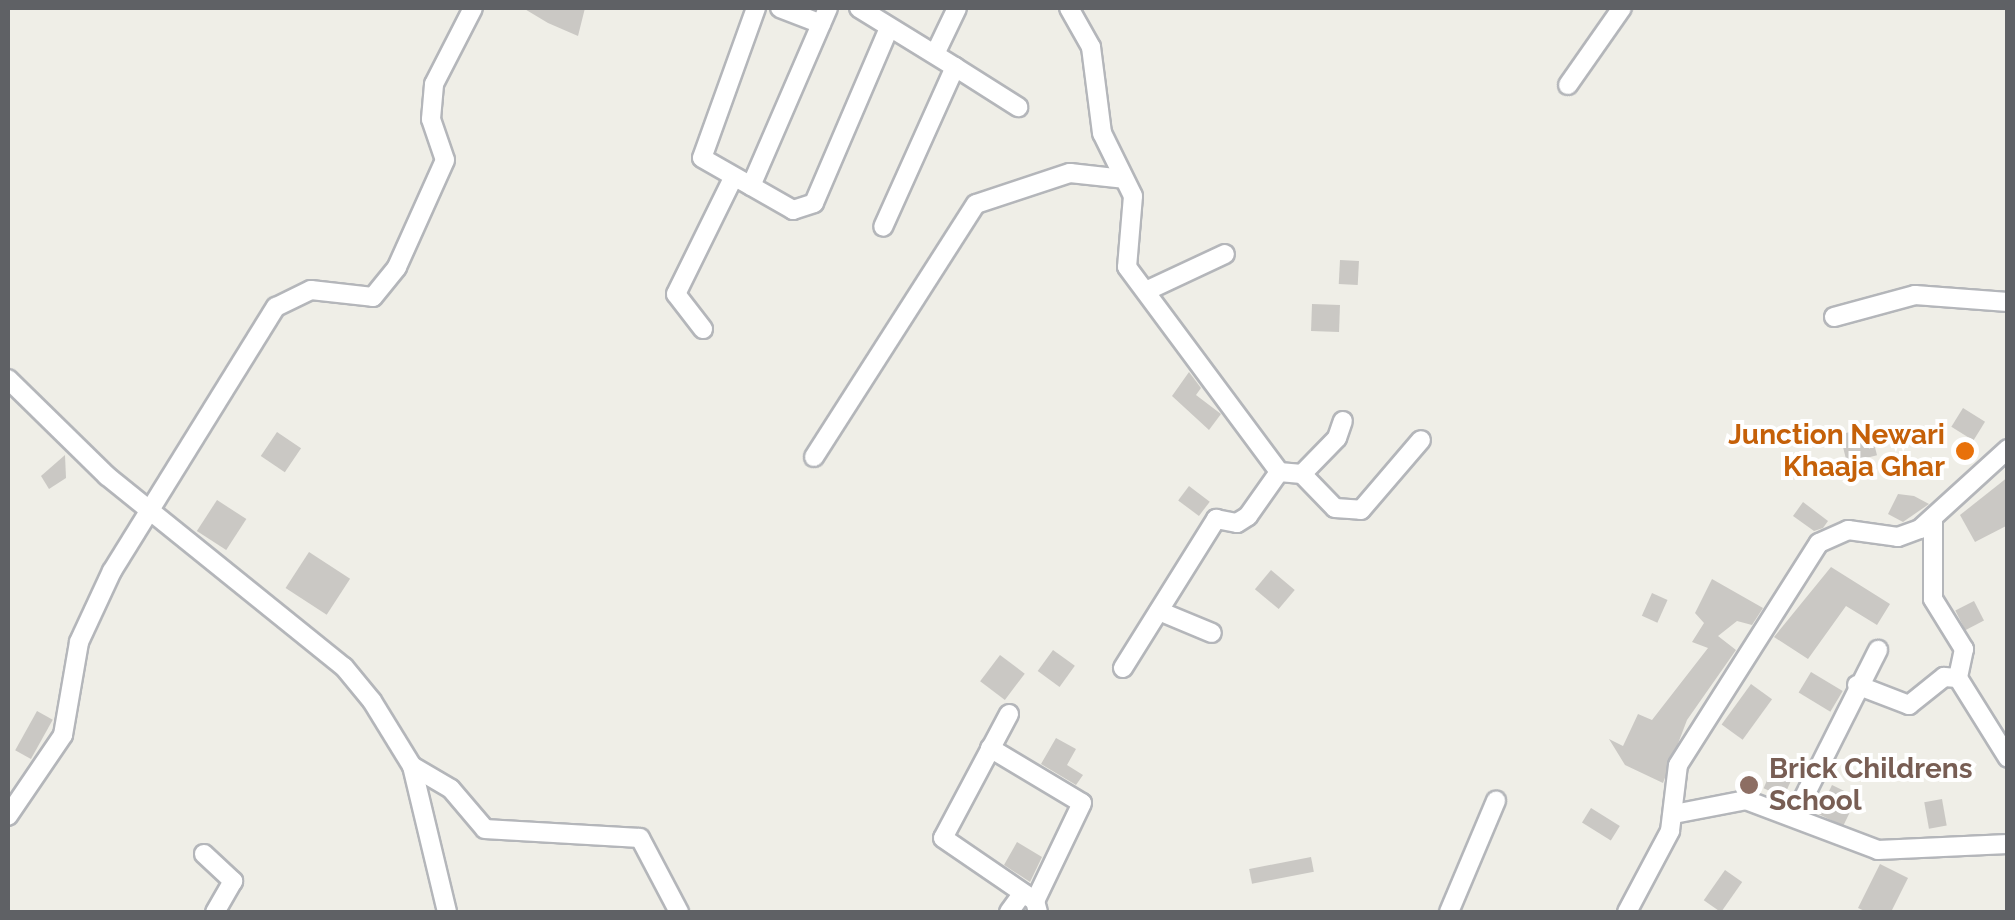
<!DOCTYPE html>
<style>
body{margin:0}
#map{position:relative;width:2015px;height:920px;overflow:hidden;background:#efeee7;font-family:Raleway,sans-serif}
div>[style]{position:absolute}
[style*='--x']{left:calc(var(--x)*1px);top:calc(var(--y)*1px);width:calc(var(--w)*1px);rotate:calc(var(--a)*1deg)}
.building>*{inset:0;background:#cac8c4;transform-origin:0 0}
.roads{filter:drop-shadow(2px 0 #b4b6ba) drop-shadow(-2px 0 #b4b6ba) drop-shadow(0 2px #b4b6ba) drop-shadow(0 -2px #b4b6ba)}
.minor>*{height:18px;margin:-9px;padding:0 9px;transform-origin:9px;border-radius:9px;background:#fff}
.dots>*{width:28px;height:28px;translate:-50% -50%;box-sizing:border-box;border:5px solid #fff;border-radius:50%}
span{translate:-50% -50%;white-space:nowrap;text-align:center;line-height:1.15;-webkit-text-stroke:8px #fff;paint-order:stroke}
.food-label{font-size:28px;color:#c56008;font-weight:700}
.right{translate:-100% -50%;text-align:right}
.education-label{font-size:28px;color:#785e54;font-weight:700}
.left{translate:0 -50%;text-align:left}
.frame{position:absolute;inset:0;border:10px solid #5f6165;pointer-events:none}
</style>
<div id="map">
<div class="building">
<div style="clip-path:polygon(523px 8px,585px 8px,578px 36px,548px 23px)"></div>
<div style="left:1340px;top:260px;width:19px;height:24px;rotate:3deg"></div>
<div style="left:1312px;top:304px;width:28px;height:27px;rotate:2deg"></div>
<div style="clip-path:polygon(1189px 372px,1201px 388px,1196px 395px,1221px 414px,1209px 430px,1172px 396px)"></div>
<div style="left:1963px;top:408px;width:26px;height:22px;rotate:32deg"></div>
<div style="left:1870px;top:427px;width:29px;height:31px;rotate:76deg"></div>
<div style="left:277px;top:432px;width:29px;height:29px;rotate:34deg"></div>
<div style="clip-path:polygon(65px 455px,66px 478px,49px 489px,41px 476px)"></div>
<div style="clip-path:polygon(2008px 477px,2008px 525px,1975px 542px,1960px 515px)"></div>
<div style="left:1189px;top:486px;width:26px;height:18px;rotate:37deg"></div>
<div style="clip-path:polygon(1898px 494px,1914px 496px,1929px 504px,1903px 522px,1888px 514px)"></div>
<div style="left:217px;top:500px;width:35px;height:37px;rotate:33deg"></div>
<div style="clip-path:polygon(1803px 502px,1828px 521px,1823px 528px,1814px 531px,1793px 516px)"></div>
<div style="left:309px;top:552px;width:49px;height:43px;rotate:33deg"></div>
<div style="clip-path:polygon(1831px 567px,1890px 604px,1877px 625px,1846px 606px,1808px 659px,1774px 637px)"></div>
<div style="left:1271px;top:570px;width:31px;height:25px;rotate:40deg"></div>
<div style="clip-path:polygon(1712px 579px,1763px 608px,1752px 625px,1737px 621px,1718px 636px,1736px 650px,1687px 720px,1663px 783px,1625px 765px,1609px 739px,1623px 746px,1638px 714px,1652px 720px,1708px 648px,1692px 642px,1704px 623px,1695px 613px)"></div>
<div style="left:1652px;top:593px;width:17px;height:25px;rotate:24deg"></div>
<div style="left:1974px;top:601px;width:22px;height:21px;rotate:63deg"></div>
<div style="left:1053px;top:650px;width:27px;height:26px;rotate:36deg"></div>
<div style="left:1000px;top:655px;width:31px;height:33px;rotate:37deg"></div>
<div style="left:1811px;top:672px;width:37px;height:24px;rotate:31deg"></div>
<div style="left:1751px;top:684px;width:26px;height:50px;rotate:36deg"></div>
<div style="left:37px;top:711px;width:18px;height:45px;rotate:29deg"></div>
<div style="clip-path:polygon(1056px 738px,1076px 749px,1067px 765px,1083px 775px,1076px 785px,1041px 764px)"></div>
<div style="left:1777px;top:758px;width:22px;height:33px;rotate:24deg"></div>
<div style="left:1832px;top:785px;width:28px;height:32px;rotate:26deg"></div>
<div style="left:1942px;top:799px;width:27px;height:18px;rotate:80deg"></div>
<div style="left:1591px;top:808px;width:34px;height:17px;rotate:32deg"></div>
<div style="clip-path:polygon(1017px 842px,1042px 857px,1030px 882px,1004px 865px)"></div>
<div style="left:1311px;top:857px;width:15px;height:63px;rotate:79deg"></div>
<div style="clip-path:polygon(1880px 864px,1908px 878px,1891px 912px,1867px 912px,1858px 908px)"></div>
<div style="left:1725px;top:870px;width:21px;height:37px;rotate:35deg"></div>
</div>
<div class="roads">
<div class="minor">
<div style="--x:756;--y:8;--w:159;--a:109.8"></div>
<div style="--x:702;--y:158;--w:105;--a:29.7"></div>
<div style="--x:793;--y:210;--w:22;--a:-18"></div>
<div style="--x:814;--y:203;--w:190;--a:-66.8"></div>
<div style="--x:780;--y:8;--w:44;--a:21.3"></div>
<div style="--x:859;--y:8;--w:113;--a:31.6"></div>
<div style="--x:955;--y:67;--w:175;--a:114.2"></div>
<div style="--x:1069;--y:8;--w:45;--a:60.6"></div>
<div style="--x:1091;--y:47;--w:87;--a:82.7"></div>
<div style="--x:1102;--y:133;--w:70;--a:63.8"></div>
<div style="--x:1133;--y:196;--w:71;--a:94.8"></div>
<div style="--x:1127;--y:267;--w:255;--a:53.4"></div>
<div style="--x:1279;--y:472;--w:23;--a:5"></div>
<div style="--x:1302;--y:474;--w:47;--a:45.9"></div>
<div style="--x:1335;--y:508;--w:26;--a:4"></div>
<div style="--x:1361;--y:510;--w:92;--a:-49.4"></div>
<div style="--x:935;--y:54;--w:51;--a:-64.4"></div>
<div style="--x:955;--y:67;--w:75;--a:32.4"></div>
<div style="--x:1568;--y:85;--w:94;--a:-55"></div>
<div style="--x:751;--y:186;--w:194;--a:-66.6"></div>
<div style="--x:1146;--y:291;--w:87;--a:-25.1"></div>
<div style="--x:1834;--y:317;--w:84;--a:-15.2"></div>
<div style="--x:1915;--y:295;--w:93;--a:4.3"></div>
<div style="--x:703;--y:329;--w:44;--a:-127.6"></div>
<div style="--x:676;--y:294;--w:129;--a:-63.8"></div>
<div style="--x:8;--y:379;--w:139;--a:44.4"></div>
<div style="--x:107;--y:476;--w:304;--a:38.9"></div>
<div style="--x:344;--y:667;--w:44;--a:50.5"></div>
<div style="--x:372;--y:701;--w:76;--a:58.4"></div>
<div style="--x:412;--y:766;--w:150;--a:76.5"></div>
<div style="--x:814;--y:457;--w:300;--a:-57.4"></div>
<div style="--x:976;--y:204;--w:99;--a:-18.3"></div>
<div style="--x:1070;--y:173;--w:54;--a:6.3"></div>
<div style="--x:1302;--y:474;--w:50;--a:-45.8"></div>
<div style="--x:1337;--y:438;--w:18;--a:-71"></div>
<div style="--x:1933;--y:520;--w:79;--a:90"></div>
<div style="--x:1933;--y:599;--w:59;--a:58.2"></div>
<div style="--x:1964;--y:649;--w:30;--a:102"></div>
<div style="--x:1159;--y:611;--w:57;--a:22.5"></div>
<div style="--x:1123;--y:668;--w:176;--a:-58"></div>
<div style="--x:1216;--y:519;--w:21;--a:11"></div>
<div style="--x:1237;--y:523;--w:13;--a:-32"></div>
<div style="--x:1248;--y:516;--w:54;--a:-54.8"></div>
<div style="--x:1857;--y:685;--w:56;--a:21"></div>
<div style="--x:1909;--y:705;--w:45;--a:-38.7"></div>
<div style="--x:1944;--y:677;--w:14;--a:4"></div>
<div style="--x:1958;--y:678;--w:94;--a:58"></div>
<div style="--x:1009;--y:714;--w:140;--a:118"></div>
<div style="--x:943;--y:838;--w:112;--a:34.4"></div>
<div style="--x:1035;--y:901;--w:11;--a:75"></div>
<div style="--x:990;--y:748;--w:107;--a:30.9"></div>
<div style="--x:1082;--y:803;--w:109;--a:115.6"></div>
<div style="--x:412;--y:766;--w:45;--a:30.5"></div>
<div style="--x:451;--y:789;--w:52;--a:49.6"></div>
<div style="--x:485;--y:829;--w:155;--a:3.3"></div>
<div style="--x:640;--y:838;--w:84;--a:62.2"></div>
<div style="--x:1674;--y:814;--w:73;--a:-11"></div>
<div style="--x:1746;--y:800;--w:141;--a:20.7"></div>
<div style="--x:1878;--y:850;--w:130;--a:-2.6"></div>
<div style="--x:1795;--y:815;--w:185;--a:-63.3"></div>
<div style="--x:8;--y:816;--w:98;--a:-55.8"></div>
<div style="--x:63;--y:735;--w:94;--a:-80.2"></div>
<div style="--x:79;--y:642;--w:78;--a:-65.1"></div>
<div style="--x:112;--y:571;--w:311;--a:-58.2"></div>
<div style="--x:276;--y:307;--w:39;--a:-26"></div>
<div style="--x:311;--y:290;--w:62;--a:6.4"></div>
<div style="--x:373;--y:297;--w:38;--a:-51"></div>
<div style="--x:397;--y:267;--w:117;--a:-65.8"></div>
<div style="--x:445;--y:160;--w:43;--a:-108.9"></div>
<div style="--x:431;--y:119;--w:35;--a:-85"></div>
<div style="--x:434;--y:84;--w:85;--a:-62.8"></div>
<div style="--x:204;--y:854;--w:40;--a:43"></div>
<div style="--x:233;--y:881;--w:36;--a:120"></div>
<div style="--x:1009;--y:912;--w:22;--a:-54"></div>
<div style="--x:1449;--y:912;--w:121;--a:-67.1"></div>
<div style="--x:1627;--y:912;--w:92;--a:-62"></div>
<div style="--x:1670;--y:831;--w:66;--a:-83.1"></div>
<div style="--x:1678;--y:765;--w:263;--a:-57.6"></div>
<div style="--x:1819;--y:543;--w:32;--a:-24"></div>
<div style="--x:1848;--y:530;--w:50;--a:8"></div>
<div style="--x:1898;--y:537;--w:23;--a:-20"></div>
<div style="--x:1920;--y:529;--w:119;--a:-42.3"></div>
</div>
</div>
<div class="dots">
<div style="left:1965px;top:451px;background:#e8710a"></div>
<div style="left:1749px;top:785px;background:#8d6e63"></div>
</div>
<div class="food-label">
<span class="right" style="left:1945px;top:451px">Junction Newari<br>Khaaja Ghar</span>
</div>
<div class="education-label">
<span class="left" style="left:1769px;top:785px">Brick Childrens<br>School</span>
</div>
<div class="frame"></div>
</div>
